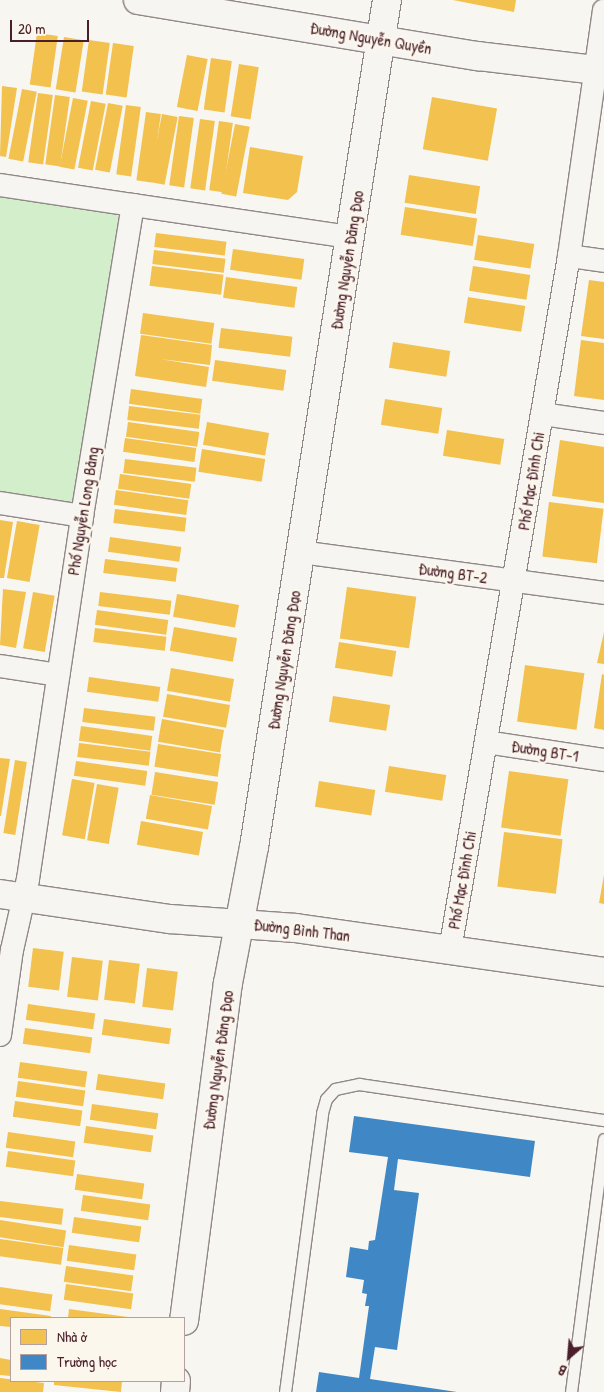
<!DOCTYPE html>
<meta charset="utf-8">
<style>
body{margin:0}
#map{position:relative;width:604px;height:1392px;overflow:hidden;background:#f8f6f0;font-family:"Patrick Hand",sans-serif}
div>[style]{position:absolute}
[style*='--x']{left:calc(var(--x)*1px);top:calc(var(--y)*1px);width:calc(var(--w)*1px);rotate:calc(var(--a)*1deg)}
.green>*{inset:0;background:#d2eeca}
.homes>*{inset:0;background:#f2c14e;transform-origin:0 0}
.schools>*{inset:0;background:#3f88c5}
.roads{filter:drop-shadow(1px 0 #918787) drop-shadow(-1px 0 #918787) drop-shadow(0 1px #918787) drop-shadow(0 -1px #918787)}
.service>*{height:11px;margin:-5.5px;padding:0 5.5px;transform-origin:5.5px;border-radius:5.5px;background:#f6f5f1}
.minor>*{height:22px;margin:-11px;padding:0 11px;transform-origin:11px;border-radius:11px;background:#f6f5f1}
.tertiary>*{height:28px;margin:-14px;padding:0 14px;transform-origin:14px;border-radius:14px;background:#f6f5f1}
.secondary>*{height:28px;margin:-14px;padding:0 14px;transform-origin:14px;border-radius:14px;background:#f6f5f1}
span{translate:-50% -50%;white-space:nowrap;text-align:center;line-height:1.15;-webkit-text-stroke:5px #fbf7ec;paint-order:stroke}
.street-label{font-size:16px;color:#4a1f2b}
.legend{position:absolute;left:10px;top:1317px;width:175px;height:65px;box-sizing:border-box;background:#fbf7ec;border:1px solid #b4a19f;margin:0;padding:6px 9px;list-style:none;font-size:15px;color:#4a1f2b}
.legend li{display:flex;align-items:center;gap:10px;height:25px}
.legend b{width:25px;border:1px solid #b4a19f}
.north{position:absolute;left:544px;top:1332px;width:50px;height:50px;-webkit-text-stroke:4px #fbf7ec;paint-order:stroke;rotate:207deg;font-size:14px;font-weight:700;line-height:20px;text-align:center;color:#4a1f2b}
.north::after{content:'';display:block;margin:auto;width:18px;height:22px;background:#4a1f2b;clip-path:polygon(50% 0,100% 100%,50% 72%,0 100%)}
.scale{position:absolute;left:10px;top:20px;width:79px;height:22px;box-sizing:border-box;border:2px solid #4a1f2b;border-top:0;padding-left:6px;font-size:15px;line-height:18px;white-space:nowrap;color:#4a1f2b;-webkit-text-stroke:4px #fbf7ec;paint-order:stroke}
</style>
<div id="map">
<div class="green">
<div style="clip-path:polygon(0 185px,133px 205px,82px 516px,0 503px)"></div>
</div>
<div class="homes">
<div style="clip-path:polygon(453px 0,516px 0,514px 12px)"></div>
<div style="left:37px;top:33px;width:21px;height:52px;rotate:8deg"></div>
<div style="left:64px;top:37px;width:20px;height:53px;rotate:9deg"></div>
<div style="left:89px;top:40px;width:21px;height:52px;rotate:8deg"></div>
<div style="left:113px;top:43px;width:21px;height:52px;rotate:8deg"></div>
<div style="left:187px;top:55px;width:21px;height:53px;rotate:11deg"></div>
<div style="left:211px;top:58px;width:21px;height:52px;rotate:8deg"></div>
<div style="left:239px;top:64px;width:20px;height:53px;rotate:9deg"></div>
<div style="clip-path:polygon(2px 86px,17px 88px,6px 157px,0 156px)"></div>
<div style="left:22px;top:89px;width:15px;height:71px;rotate:11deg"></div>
<div style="left:38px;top:93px;width:15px;height:70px;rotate:8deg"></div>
<div style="left:55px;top:95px;width:15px;height:70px;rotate:8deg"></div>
<div style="left:432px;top:97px;width:66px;height:53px;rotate:10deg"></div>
<div style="left:73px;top:98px;width:15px;height:70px;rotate:11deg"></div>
<div style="left:91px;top:101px;width:15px;height:68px;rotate:11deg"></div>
<div style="left:108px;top:103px;width:15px;height:68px;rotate:11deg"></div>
<div style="left:126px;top:105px;width:15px;height:70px;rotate:8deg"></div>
<div style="left:146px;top:112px;width:15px;height:69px;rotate:8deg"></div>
<div style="left:162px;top:114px;width:16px;height:69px;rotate:11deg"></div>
<div style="left:179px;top:116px;width:15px;height:70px;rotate:8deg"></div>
<div style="left:200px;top:119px;width:15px;height:70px;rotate:8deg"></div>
<div style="left:219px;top:121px;width:14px;height:70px;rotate:8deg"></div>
<div style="left:235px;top:124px;width:15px;height:71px;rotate:11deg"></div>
<div style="clip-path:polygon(250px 147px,303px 156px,297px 192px,288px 200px,243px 193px)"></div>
<div style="left:409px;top:175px;width:72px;height:28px;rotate:9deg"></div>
<div style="left:405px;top:207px;width:73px;height:28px;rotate:9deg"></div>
<div style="left:156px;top:233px;width:71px;height:14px;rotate:7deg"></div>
<div style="left:478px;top:235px;width:57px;height:25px;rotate:9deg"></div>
<div style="left:233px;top:249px;width:72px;height:21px;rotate:8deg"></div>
<div style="left:154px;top:250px;width:72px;height:14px;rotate:7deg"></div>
<div style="left:152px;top:266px;width:72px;height:20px;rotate:7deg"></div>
<div style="left:473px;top:266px;width:58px;height:25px;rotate:9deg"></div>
<div style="left:226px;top:277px;width:72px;height:21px;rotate:8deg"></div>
<div style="clip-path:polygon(589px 280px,604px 282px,604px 339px,581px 336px)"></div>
<div style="left:468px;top:297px;width:58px;height:26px;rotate:9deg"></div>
<div style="left:143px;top:313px;width:72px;height:21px;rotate:8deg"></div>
<div style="left:221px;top:328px;width:72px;height:20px;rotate:7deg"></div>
<div style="clip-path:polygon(141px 335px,212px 345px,210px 365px,160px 359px,209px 367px,206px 387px,135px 376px)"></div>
<div style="clip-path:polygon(581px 340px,604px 343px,604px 400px,574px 396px)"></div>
<div style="left:393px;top:342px;width:58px;height:26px;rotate:9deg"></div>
<div style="left:215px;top:360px;width:72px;height:21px;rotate:8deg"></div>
<div style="left:131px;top:389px;width:72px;height:15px;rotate:8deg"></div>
<div style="left:385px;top:399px;width:58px;height:26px;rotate:9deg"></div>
<div style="left:129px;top:406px;width:72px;height:14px;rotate:7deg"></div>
<div style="left:128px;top:422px;width:72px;height:15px;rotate:8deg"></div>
<div style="left:207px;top:422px;width:63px;height:23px;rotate:10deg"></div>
<div style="left:447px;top:430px;width:58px;height:26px;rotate:9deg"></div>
<div style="left:125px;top:438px;width:72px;height:14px;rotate:8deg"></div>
<div style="clip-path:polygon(560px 440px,604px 447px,604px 503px,552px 496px)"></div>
<div style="left:202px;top:449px;width:64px;height:23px;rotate:9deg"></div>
<div style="left:125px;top:459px;width:72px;height:14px;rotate:7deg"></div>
<div style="left:120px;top:474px;width:72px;height:15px;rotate:8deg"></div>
<div style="left:116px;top:490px;width:73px;height:15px;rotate:8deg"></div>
<div style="left:549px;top:502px;width:55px;height:55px;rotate:7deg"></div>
<div style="left:115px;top:509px;width:72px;height:14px;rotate:7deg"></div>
<div style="clip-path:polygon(0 520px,13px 522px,4px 578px,0 578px)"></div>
<div style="left:17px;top:521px;width:23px;height:58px;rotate:10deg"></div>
<div style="left:110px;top:537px;width:72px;height:15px;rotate:8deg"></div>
<div style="left:105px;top:559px;width:73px;height:14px;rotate:7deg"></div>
<div style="left:347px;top:587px;width:70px;height:52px;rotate:8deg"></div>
<div style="clip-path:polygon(3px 589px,26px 592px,16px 648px,0 645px)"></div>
<div style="left:33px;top:592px;width:22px;height:57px;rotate:10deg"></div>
<div style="left:100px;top:592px;width:72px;height:14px;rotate:7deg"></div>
<div style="left:177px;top:594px;width:63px;height:23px;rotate:10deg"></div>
<div style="left:97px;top:610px;width:72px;height:15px;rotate:8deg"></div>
<div style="left:174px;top:627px;width:64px;height:24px;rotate:10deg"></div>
<div style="left:95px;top:628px;width:72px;height:14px;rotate:7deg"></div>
<div style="clip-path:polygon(604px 632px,604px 664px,597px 663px)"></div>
<div style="left:339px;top:642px;width:58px;height:26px;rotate:9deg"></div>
<div style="left:525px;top:665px;width:60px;height:57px;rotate:8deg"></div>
<div style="left:171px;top:668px;width:64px;height:23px;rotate:10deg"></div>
<div style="clip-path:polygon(602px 674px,604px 675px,604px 730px,594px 728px)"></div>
<div style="left:89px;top:677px;width:72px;height:15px;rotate:8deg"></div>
<div style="left:167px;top:694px;width:64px;height:23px;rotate:10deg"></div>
<div style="left:333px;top:696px;width:58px;height:26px;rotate:9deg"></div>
<div style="left:84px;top:708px;width:72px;height:14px;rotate:7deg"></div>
<div style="left:162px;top:719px;width:63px;height:23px;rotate:10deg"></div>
<div style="left:81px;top:726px;width:72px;height:15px;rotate:8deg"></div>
<div style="left:79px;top:743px;width:72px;height:14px;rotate:7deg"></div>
<div style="left:158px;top:744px;width:64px;height:23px;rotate:9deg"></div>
<div style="clip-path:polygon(0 758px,10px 759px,1px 816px,0 816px)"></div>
<div style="left:15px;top:760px;width:12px;height:74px;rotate:9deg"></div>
<div style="left:76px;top:761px;width:72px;height:15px;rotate:8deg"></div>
<div style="left:389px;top:766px;width:58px;height:26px;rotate:9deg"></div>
<div style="left:509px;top:771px;width:60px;height:57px;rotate:8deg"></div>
<div style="left:155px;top:772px;width:64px;height:23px;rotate:9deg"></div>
<div style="left:72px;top:779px;width:23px;height:57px;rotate:10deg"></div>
<div style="left:319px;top:781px;width:57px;height:26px;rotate:9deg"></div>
<div style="left:97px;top:784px;width:22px;height:57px;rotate:10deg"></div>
<div style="left:150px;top:795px;width:63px;height:24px;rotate:10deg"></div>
<div style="left:141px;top:821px;width:63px;height:24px;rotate:10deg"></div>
<div style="left:504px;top:832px;width:59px;height:55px;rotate:7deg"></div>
<div style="clip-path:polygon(604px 875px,604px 904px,599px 903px)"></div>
<div style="left:33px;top:948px;width:31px;height:39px;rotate:7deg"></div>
<div style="left:72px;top:957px;width:31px;height:40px;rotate:7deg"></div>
<div style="left:109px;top:960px;width:31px;height:40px;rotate:7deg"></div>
<div style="left:147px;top:968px;width:31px;height:39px;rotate:7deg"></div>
<div style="left:28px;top:1004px;width:68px;height:16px;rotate:8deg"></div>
<div style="left:104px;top:1019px;width:68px;height:16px;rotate:8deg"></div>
<div style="left:25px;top:1028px;width:68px;height:16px;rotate:8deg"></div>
<div style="left:20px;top:1062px;width:68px;height:16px;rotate:8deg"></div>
<div style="left:98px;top:1074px;width:68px;height:16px;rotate:8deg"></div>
<div style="left:18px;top:1081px;width:68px;height:16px;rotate:8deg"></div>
<div style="left:15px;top:1101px;width:68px;height:16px;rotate:8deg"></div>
<div style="left:92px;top:1104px;width:67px;height:16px;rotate:8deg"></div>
<div style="left:86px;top:1126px;width:68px;height:17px;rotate:8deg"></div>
<div style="left:8px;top:1132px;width:68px;height:16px;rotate:8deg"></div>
<div style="left:8px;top:1151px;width:68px;height:16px;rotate:8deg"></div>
<div style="left:77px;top:1174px;width:68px;height:16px;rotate:8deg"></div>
<div style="left:83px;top:1195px;width:68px;height:16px;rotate:8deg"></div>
<div style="left:0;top:1201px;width:64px;height:16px;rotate:7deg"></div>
<div style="left:74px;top:1217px;width:68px;height:16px;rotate:8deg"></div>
<div style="left:0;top:1220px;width:67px;height:17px;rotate:9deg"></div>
<div style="left:0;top:1239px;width:64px;height:17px;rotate:8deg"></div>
<div style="left:69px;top:1245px;width:68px;height:16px;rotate:8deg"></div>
<div style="left:66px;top:1266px;width:68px;height:16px;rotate:8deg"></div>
<div style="left:66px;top:1284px;width:68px;height:16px;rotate:8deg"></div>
<div style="left:0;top:1287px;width:53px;height:17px;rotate:8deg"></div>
<div style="clip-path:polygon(0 1309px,51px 1316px,50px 1318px,11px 1318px,11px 1327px,0 1326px)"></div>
<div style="clip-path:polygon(69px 1309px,128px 1317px,127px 1318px,68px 1318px)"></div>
<div style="clip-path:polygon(0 1358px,11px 1360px,11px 1376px,0 1375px)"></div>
<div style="clip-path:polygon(0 1378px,44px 1383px,43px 1392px,0 1392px)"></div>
<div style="clip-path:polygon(54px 1381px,122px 1381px,121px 1392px,54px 1385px)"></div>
</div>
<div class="schools">
<div style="clip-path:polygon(354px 1116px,535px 1141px,530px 1177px,398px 1159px,394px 1190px,419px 1193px,397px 1350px,375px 1347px,370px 1379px,457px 1392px,316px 1392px,319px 1372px,359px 1378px,369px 1306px,365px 1306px,367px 1294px,362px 1293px,364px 1280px,346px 1277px,350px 1247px,368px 1250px,369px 1241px,375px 1240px,388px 1157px,349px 1152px)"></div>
</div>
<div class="roads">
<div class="service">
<div style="--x:285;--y:1392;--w:281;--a:-82.4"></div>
<div style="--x:322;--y:1113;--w:15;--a:-74"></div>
<div style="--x:326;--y:1099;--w:13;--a:-48"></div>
<div style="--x:335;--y:1089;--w:25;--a:-12"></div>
<div style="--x:359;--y:1084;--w:248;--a:8.4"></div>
<div style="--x:571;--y:1392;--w:255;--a:-82.6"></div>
</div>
<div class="minor">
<div style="--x:0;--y:185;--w:134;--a:8.6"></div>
<div style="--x:569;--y:256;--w:35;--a:8"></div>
<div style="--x:542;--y:414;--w:63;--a:8.3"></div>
<div style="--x:0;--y:503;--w:83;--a:9"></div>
<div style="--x:301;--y:552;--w:306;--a:7.7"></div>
<div style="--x:0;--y:666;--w:59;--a:8.8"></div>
<div style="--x:486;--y:742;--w:119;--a:8.7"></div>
<div style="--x:450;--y:950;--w:704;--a:-80.27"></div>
<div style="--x:569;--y:256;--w:248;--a:-81.9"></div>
<div style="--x:0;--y:1035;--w:86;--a:-82"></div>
<div style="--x:12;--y:950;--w:73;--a:-77.3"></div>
<div style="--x:28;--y:879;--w:367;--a:-81.5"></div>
<div style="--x:82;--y:516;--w:315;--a:-80.7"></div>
<div style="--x:133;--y:205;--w:219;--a:8.4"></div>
</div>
<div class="tertiary">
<div style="--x:138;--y:0;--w:345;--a:9.4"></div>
<div style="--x:478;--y:56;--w:127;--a:6.8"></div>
<div style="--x:0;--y:894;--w:172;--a:8.4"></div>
<div style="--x:170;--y:919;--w:126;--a:4.1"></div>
<div style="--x:296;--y:928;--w:311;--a:8.1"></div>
</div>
<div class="secondary">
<div style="--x:184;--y:1321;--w:341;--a:-82.6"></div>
<div style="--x:228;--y:983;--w:138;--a:-79.2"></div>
<div style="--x:254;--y:847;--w:857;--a:-81.08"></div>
<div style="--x:175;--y:1392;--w:11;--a:-85"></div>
</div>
</div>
<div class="street-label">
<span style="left:371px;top:38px;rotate:10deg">Đường Nguyễn Quyền</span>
<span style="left:347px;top:260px;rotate:-81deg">Đường Nguyễn Đăng Đạo</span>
<span style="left:531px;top:481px;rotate:-81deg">Phố Mạc Đĩnh Chi</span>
<span style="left:83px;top:511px;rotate:-81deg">Phố Nguyễn Long Bảng</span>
<span style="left:453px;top:573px;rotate:8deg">Đường BT-2</span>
<span style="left:284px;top:660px;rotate:-81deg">Đường Nguyễn Đăng Đạo</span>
<span style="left:545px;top:751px;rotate:9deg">Đường BT-1</span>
<span style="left:462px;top:880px;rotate:-80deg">Phố Mạc Đĩnh Chi</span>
<span style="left:302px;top:930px;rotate:7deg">Đường Bình Than</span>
<span style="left:218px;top:1060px;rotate:-82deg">Đường Nguyễn Đăng Đạo</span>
</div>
<ul class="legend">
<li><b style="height:14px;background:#f2c14e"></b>Nhà ở</li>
<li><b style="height:14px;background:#3f88c5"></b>Trường học</li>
</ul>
<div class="north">B</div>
<div class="scale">20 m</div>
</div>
